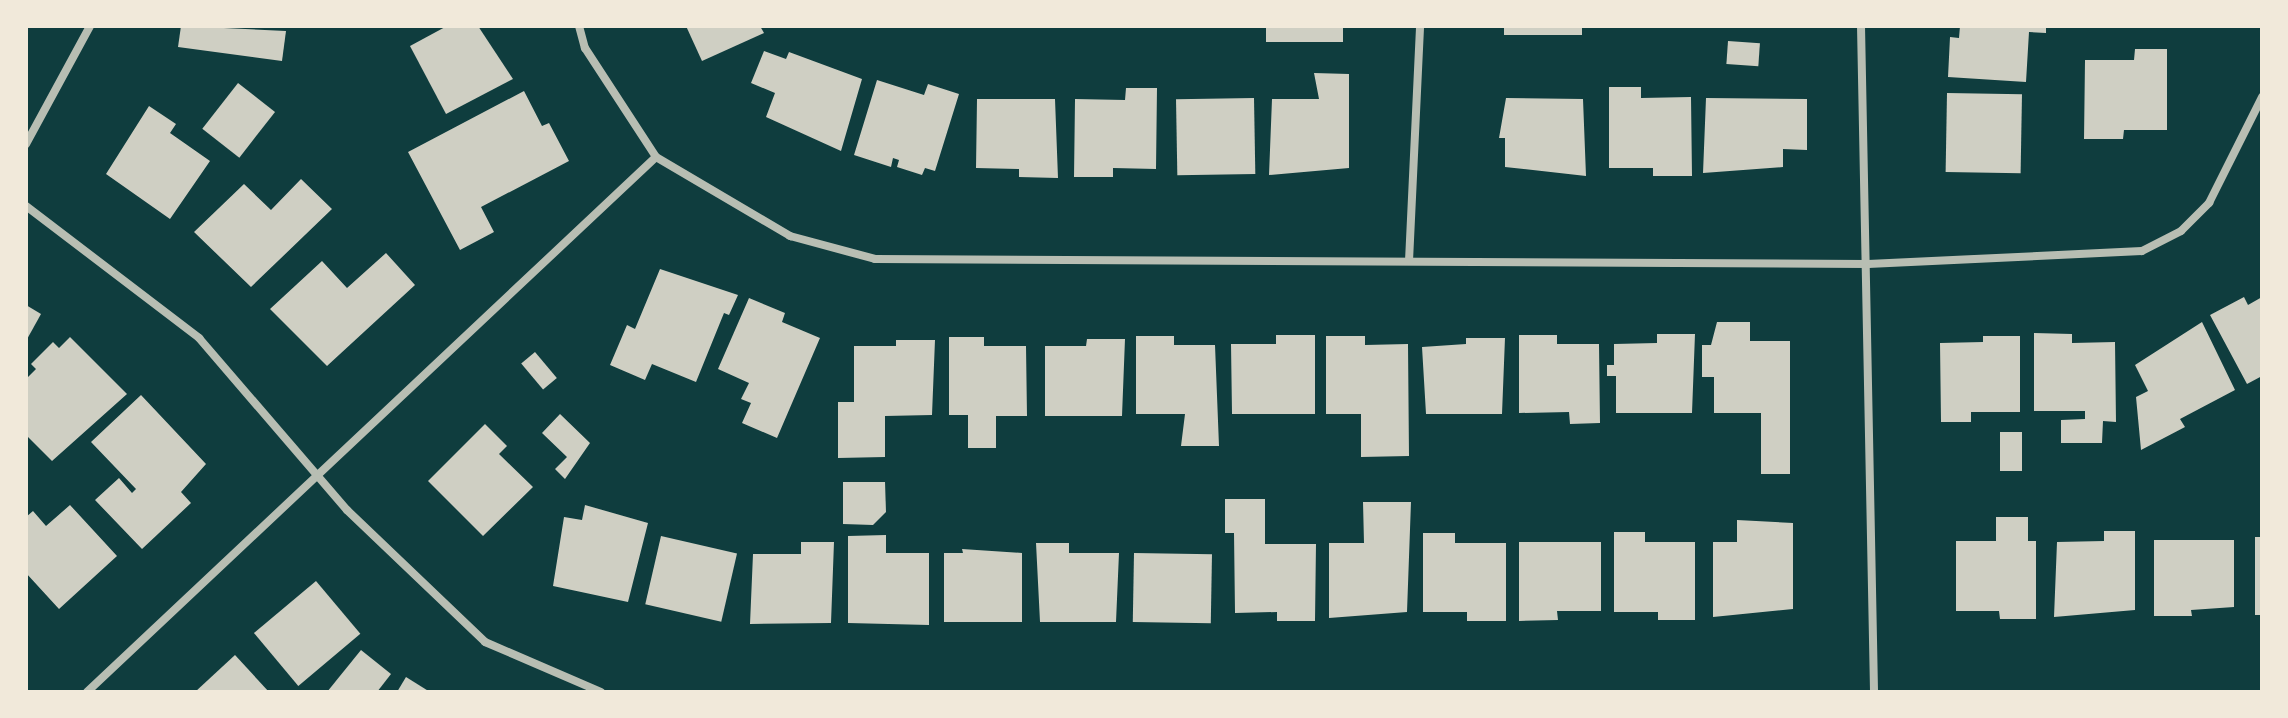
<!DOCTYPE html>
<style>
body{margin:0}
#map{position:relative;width:2288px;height:718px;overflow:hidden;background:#0f3d3e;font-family:Cabin,sans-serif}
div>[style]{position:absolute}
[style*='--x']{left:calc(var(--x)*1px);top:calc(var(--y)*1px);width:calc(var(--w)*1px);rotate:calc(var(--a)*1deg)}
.building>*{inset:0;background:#cfcfc3;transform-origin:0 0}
.minor>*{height:8px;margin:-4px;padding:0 4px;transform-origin:4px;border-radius:4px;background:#b8beb3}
span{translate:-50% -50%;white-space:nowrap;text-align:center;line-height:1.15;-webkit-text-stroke:8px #f1e9da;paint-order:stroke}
.frame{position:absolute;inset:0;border:28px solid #f1e9da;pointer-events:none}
</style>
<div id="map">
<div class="building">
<div style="clip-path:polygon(181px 26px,286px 31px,282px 61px,178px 47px)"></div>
<div style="clip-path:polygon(447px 26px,478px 26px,513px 79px,446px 114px,410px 46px)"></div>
<div style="clip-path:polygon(686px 26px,760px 26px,764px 33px,702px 61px)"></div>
<div style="left:1266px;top:26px;width:77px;height:16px"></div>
<div style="left:1504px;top:26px;width:78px;height:9px"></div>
<div style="clip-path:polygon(1960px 26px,2046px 26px,2046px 33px,2029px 32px,2026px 82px,1948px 77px,1950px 37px,1959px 38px)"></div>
<div style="left:1728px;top:41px;width:32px;height:23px;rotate:4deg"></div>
<div style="clip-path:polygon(2135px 49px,2167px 49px,2167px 130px,2124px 130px,2123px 139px,2084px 139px,2085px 60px,2134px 60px)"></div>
<div style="clip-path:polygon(764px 51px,786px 59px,789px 52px,862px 79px,841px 151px,766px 117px,775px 93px,751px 83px)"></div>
<div style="clip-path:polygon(1314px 73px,1349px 74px,1349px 168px,1269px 175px,1272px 99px,1319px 99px)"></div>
<div style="clip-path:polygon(877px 80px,924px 95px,928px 84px,959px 94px,935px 171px,925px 168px,922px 175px,897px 167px,899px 160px,893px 158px,891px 167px,854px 155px)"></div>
<div style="left:238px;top:83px;width:47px;height:58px;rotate:38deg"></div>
<div style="clip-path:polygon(1609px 87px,1641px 87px,1641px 98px,1691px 97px,1692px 176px,1653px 176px,1653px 168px,1609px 168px)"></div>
<div style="clip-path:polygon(1126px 88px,1157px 88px,1156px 169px,1113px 168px,1113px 177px,1074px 177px,1075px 99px,1125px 100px)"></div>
<div style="clip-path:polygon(524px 91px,542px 126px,549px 123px,569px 161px,481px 207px,494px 232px,460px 250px,408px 152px)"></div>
<div style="left:1947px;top:93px;width:75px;height:79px;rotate:1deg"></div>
<div style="left:1254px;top:98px;width:76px;height:78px;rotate:89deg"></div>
<div style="clip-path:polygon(1506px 98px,1583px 99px,1586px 176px,1505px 167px,1505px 138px,1499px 138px)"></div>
<div style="clip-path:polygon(1706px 98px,1807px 99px,1807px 150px,1783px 149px,1783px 167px,1703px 173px)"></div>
<div style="clip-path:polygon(977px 99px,1055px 99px,1058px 178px,1019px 177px,1019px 169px,976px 168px)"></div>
<div style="clip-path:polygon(149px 106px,176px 124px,170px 133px,210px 161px,170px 219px,106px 174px)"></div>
<div style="clip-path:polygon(301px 179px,332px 209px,251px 287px,194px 232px,244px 184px,271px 210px)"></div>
<div style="clip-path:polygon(386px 253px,415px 285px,327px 366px,270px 309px,322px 261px,347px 288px)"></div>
<div style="clip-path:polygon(660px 269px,738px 295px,729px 315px,724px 313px,696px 382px,652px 364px,645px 380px,610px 365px,627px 325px,635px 329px)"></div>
<div style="clip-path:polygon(2244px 297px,2248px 305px,2262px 297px,2262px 376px,2247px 384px,2210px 315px)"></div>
<div style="clip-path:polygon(749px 298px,785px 313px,782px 322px,820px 338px,777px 438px,742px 423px,751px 403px,741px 399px,749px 383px,718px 369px)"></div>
<div style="clip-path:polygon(26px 305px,41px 314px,26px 341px)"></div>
<div style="clip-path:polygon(1717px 322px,1750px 322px,1750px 341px,1790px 341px,1790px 474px,1761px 474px,1761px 413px,1714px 413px,1714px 377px,1702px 377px,1702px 345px,1711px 345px)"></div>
<div style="clip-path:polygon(2202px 322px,2235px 390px,2180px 419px,2185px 427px,2141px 450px,2136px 397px,2148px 391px,2135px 365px)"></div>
<div style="clip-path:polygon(2034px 333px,2072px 334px,2072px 343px,2115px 342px,2116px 422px,2103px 421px,2102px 443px,2061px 443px,2061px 420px,2085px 419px,2085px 411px,2034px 411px)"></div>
<div style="clip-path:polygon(1657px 334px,1695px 334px,1692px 413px,1616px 413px,1616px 376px,1607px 376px,1607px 365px,1614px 365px,1614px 344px,1657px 343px)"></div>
<div style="clip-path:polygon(1276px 335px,1315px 335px,1315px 414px,1232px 414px,1231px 344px,1276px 344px)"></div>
<div style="clip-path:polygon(1519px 335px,1557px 335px,1557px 344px,1599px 344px,1600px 423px,1570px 424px,1569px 412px,1519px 413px)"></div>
<div style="clip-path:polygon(1136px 336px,1174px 336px,1174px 345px,1215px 345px,1219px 446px,1181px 446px,1185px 414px,1136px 414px)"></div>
<div style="clip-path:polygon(1326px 336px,1365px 336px,1365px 345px,1408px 344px,1409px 456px,1361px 457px,1361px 414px,1326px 414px)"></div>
<div style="clip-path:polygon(1983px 336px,2020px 336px,2020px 412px,1971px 412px,1971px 422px,1941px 422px,1940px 343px,1983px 342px)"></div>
<div style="clip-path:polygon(70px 337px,127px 394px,52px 461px,26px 435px,26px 379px,36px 369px,31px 364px,53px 342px,59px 348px)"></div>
<div style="clip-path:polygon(949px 337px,984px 337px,984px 346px,1026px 346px,1027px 416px,996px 416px,996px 448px,968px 448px,968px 415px,949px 415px)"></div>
<div style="clip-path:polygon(1466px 338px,1505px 338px,1502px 414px,1426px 414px,1422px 347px,1466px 344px)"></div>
<div style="clip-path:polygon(1087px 339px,1125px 339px,1122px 416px,1045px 416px,1045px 346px,1086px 346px)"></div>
<div style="clip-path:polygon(896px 340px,935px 340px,932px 415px,885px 416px,885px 457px,838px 458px,838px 402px,854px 402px,854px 346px,896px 346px)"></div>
<div style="left:535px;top:352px;width:34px;height:18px;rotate:50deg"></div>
<div style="clip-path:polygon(141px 395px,206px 464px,181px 492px,191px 503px,142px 549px,95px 500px,119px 478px,132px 493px,136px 489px,91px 442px)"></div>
<div style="clip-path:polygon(560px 414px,590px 443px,565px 479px,555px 469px,567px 457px,542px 433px)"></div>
<div style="clip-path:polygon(485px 424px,507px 446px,499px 454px,533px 487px,483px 536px,428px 481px)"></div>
<div style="left:2000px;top:432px;width:22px;height:39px"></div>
<div style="clip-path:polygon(843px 482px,885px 482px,886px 512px,873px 525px,843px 524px)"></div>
<div style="clip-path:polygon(1225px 499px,1265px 499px,1265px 544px,1316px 544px,1315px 621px,1277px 621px,1277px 612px,1235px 613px,1234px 533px,1225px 533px)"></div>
<div style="clip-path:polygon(1363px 502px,1411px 502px,1407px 612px,1329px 618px,1329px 543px,1364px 543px)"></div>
<div style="clip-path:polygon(70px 505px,117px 556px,59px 609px,26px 573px,26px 517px,33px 511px,46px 526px)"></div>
<div style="clip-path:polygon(585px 505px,648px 523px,628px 602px,553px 586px,564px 517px,582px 520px)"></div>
<div style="clip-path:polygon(1996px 517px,2028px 517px,2028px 541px,2036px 541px,2036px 619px,2000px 619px,1999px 611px,1956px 611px,1956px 541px,1996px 541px)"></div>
<div style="clip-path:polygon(1737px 520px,1793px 523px,1793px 609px,1713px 617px,1713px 542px,1737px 542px)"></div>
<div style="clip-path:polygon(2104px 531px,2135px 531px,2135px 610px,2054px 617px,2057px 542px,2104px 541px)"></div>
<div style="clip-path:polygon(1614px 532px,1645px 532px,1645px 542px,1695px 542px,1695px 620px,1658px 620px,1658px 612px,1614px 612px)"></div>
<div style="clip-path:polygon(1423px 533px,1455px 533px,1455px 543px,1506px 543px,1506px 621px,1467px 621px,1467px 612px,1423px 612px)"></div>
<div style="clip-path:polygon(886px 535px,886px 553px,929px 553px,929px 625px,848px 623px,848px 536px)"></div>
<div style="left:661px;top:536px;width:78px;height:70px;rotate:13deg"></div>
<div style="left:2255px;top:537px;width:7px;height:78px"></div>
<div style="clip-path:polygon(2154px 540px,2234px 540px,2234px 607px,2191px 610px,2192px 616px,2154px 616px)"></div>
<div style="clip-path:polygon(801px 542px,834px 542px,831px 623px,750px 624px,753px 554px,801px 554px)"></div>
<div style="clip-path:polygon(1519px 542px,1601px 542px,1601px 611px,1557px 611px,1558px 620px,1519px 621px)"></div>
<div style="clip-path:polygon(1036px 543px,1069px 543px,1069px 553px,1119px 553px,1116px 622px,1040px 622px)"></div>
<div style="clip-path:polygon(962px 549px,1022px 553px,1022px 622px,944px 622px,944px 553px,963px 553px)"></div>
<div style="left:1134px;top:553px;width:78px;height:69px;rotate:1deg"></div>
<div style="left:316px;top:581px;width:69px;height:81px;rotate:50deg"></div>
<div style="clip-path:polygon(361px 650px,391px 674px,377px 692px,327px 692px)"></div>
<div style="clip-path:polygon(235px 655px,269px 692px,195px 692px)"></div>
<div style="clip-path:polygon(406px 677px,430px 692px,397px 692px)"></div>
</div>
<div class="minor">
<div style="--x:579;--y:26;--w:23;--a:75"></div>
<div style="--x:585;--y:48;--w:130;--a:56.9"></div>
<div style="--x:656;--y:157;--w:156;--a:30.5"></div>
<div style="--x:790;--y:236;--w:88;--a:15.1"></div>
<div style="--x:875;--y:259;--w:993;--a:0.29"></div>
<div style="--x:1868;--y:264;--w:274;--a:-2.7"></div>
<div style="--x:2142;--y:251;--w:44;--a:-27.1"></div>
<div style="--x:2181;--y:231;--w:40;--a:-45"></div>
<div style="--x:2209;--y:203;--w:119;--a:-63.4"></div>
<div style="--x:1861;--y:26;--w:666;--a:88.88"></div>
<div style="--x:26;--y:144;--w:134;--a:-61.5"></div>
<div style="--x:26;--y:206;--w:218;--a:37.3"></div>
<div style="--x:199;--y:338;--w:227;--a:49.3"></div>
<div style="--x:347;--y:510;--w:191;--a:43.7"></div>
<div style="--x:485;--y:642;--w:126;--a:23.3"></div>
<div style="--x:1409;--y:261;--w:235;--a:-87.3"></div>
<div style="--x:87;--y:692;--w:781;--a:-43.24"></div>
</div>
<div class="frame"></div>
</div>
